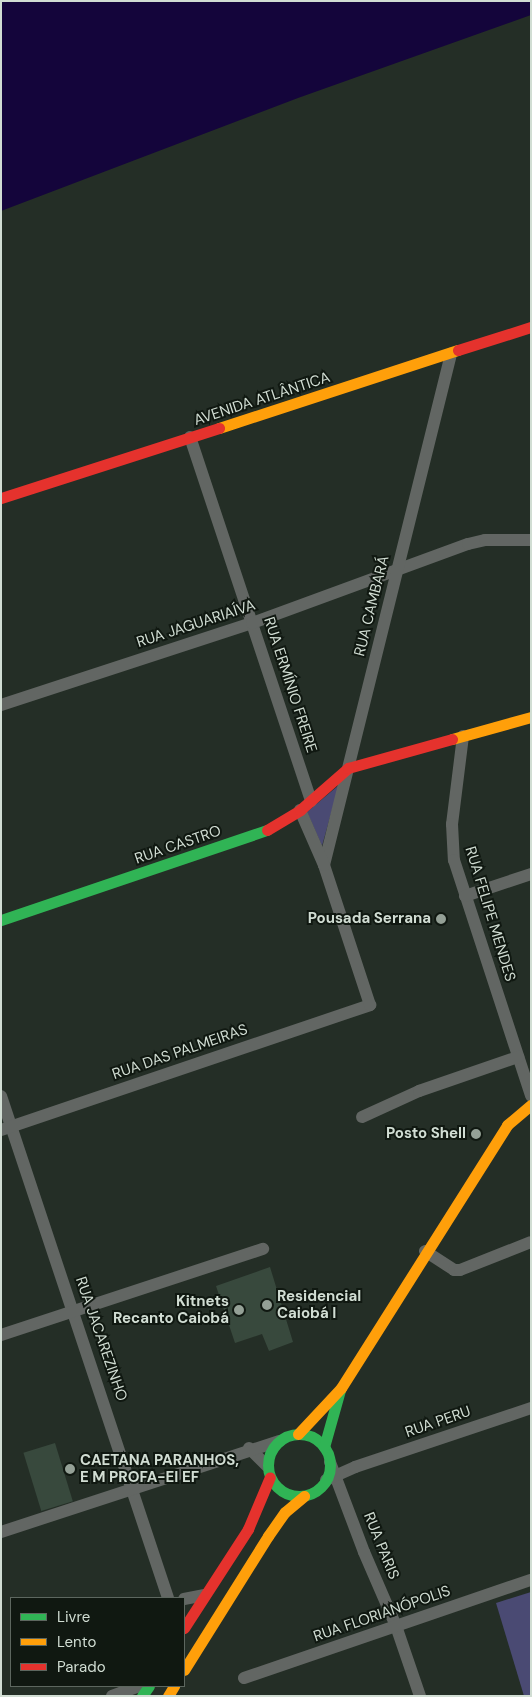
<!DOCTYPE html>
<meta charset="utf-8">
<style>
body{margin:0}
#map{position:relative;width:532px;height:1697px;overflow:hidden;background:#242e26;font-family:"DM Sans",sans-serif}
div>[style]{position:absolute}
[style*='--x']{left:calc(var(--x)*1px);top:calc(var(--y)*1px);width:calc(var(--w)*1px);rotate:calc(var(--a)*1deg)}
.green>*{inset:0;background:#4a4a73}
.water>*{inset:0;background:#14053b}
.building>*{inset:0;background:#38493d;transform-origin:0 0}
.street>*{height:12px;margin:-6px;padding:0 6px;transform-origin:6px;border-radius:6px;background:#626663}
.fast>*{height:11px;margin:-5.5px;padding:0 5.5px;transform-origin:5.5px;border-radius:5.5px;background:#30b455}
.fast>.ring{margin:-5.5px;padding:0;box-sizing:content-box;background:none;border:11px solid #30b455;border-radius:50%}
.slow>*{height:11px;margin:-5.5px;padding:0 5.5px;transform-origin:5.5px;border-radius:5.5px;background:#ff9f0a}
.jam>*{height:11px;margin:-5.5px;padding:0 5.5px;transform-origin:5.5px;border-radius:5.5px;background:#e5322d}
.dots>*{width:14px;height:14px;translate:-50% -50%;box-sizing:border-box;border:2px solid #101811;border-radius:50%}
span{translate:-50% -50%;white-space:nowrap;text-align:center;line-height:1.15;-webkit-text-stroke:4px #101811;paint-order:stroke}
.street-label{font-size:15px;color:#d1ddd3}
.poi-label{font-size:15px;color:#d1ddd3;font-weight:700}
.right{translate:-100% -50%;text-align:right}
.left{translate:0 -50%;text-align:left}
.frame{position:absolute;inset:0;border:2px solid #d1ddd3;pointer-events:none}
.legend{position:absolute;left:10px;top:1597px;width:175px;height:90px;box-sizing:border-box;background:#101811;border:1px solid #5d675f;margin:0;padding:6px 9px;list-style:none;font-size:15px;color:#d1ddd3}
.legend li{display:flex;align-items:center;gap:10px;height:25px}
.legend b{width:25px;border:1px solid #5d675f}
</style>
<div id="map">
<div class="green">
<div style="clip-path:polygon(339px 785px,322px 846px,307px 812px)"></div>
<div style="clip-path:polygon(531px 1592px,531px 1696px,524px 1696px,496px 1603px)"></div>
</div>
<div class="water">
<div style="clip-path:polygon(1px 1px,531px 1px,531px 15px,298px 98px,1px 211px)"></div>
</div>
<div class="building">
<div style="clip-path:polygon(270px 1267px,293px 1342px,269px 1351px,262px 1334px,235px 1343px,216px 1286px)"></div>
<div style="left:55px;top:1443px;width:61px;height:33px;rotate:73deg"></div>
</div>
<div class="street">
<div style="--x:190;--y:437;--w:384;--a:71.6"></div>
<div style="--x:1;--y:705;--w:264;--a:-18.1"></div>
<div style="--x:252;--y:623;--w:230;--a:-20.1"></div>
<div style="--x:468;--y:544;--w:17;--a:-13"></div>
<div style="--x:485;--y:540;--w:46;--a:0"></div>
<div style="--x:463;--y:736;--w:89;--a:97.1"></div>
<div style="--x:452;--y:824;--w:36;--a:87"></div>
<div style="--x:454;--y:860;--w:248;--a:71.9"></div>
<div style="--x:324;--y:865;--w:527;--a:-76.04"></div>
<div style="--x:465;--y:896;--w:70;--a:-18.4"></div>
<div style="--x:1;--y:1096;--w:529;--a:71.6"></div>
<div style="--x:362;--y:1117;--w:63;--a:-24.5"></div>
<div style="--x:419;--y:1091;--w:105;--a:-19"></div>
<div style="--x:1;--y:1130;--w:390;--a:-18.7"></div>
<div style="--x:370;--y:1005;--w:147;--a:-108.2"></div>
<div style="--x:324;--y:865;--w:60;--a:-113.6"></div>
<div style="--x:425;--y:1251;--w:35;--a:33"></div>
<div style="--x:454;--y:1270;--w:6;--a:0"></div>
<div style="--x:460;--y:1270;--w:76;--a:-21.5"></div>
<div style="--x:1;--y:1335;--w:276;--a:-18.2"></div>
<div style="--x:249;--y:1448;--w:27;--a:45"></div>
<div style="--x:330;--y:1462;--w:96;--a:69.3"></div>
<div style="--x:364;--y:1552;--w:81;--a:66.6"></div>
<div style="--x:396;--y:1626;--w:74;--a:71.1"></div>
<div style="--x:326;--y:1480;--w:32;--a:-24"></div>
<div style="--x:355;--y:1467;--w:186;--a:-18.5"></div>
<div style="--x:1;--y:1532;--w:293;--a:-18.1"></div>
<div style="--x:184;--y:1599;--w:21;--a:-11"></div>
<div style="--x:244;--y:1678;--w:303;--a:-18.9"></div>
<div style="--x:112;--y:1696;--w:30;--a:-20"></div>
</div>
<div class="fast">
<div style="--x:1;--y:920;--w:281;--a:-18.7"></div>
<div class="ring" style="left:268px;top:1434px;width:51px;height:51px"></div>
<div style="--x:324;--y:1447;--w:59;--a:-74.3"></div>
<div style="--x:142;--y:1696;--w:12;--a:-55"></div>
</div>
<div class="slow">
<div style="--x:219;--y:428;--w:251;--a:-18.1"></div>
<div style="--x:452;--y:739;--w:82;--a:-15.6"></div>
<div style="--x:298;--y:1434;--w:63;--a:-46.9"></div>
<div style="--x:341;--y:1388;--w:311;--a:-57.7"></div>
<div style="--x:507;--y:1125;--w:31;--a:-40"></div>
<div style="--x:184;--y:1670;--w:158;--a:-57.9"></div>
<div style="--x:268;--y:1536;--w:29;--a:-55"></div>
<div style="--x:285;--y:1512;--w:25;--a:-40"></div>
<div style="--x:168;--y:1696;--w:12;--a:-59"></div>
</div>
<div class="jam">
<div style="--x:458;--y:350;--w:77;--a:-17.5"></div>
<div style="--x:1;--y:498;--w:229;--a:-17.8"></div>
<div style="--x:267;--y:830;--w:39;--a:-31"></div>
<div style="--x:300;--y:810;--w:64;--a:-41.2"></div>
<div style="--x:348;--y:768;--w:108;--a:-15.6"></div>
<div style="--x:184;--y:1628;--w:118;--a:-57.1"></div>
<div style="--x:248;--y:1529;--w:56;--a:-67.1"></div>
</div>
<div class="dots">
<div style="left:441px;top:919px;background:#94a096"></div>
<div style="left:476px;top:1134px;background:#94a096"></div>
<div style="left:267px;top:1305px;background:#94a096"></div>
<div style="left:239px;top:1310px;background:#94a096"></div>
<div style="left:70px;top:1469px;background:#94a096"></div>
</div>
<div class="street-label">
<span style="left:262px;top:399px;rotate:-18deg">AVENIDA ATLÂNTICA</span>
<span style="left:372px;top:606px;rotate:-76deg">RUA CAMBARÁ</span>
<span style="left:196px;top:624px;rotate:-18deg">RUA JAGUARIAÍVA</span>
<span style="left:290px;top:685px;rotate:72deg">RUA ERMÍNIO FREIRE</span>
<span style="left:178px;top:845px;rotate:-19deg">RUA CASTRO</span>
<span style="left:490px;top:914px;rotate:73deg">RUA FELIPE MENDES</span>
<span style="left:180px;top:1052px;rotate:-19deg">RUA DAS PALMEIRAS</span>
<span style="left:101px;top:1339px;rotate:71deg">RUA JACAREZINHO</span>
<span style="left:438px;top:1422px;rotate:-19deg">RUA PERU</span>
<span style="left:381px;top:1546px;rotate:68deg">RUA PARIS</span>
<span style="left:382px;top:1614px;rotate:-19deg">RUA FLORIANÓPOLIS</span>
</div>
<div class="poi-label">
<span class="right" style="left:431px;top:919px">Pousada Serrana</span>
<span class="right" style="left:466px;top:1134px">Posto Shell</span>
<span class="left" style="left:277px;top:1305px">Residencial<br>Caiobá I</span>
<span class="right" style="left:229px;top:1310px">Kitnets<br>Recanto Caiobá</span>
<span class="left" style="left:80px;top:1469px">CAETANA PARANHOS,<br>E M PROFA-EI EF</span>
</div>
<div class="frame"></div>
<ul class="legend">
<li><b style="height:6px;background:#30b455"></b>Livre</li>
<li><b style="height:6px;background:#ff9f0a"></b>Lento</li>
<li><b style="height:6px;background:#e5322d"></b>Parado</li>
</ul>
</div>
